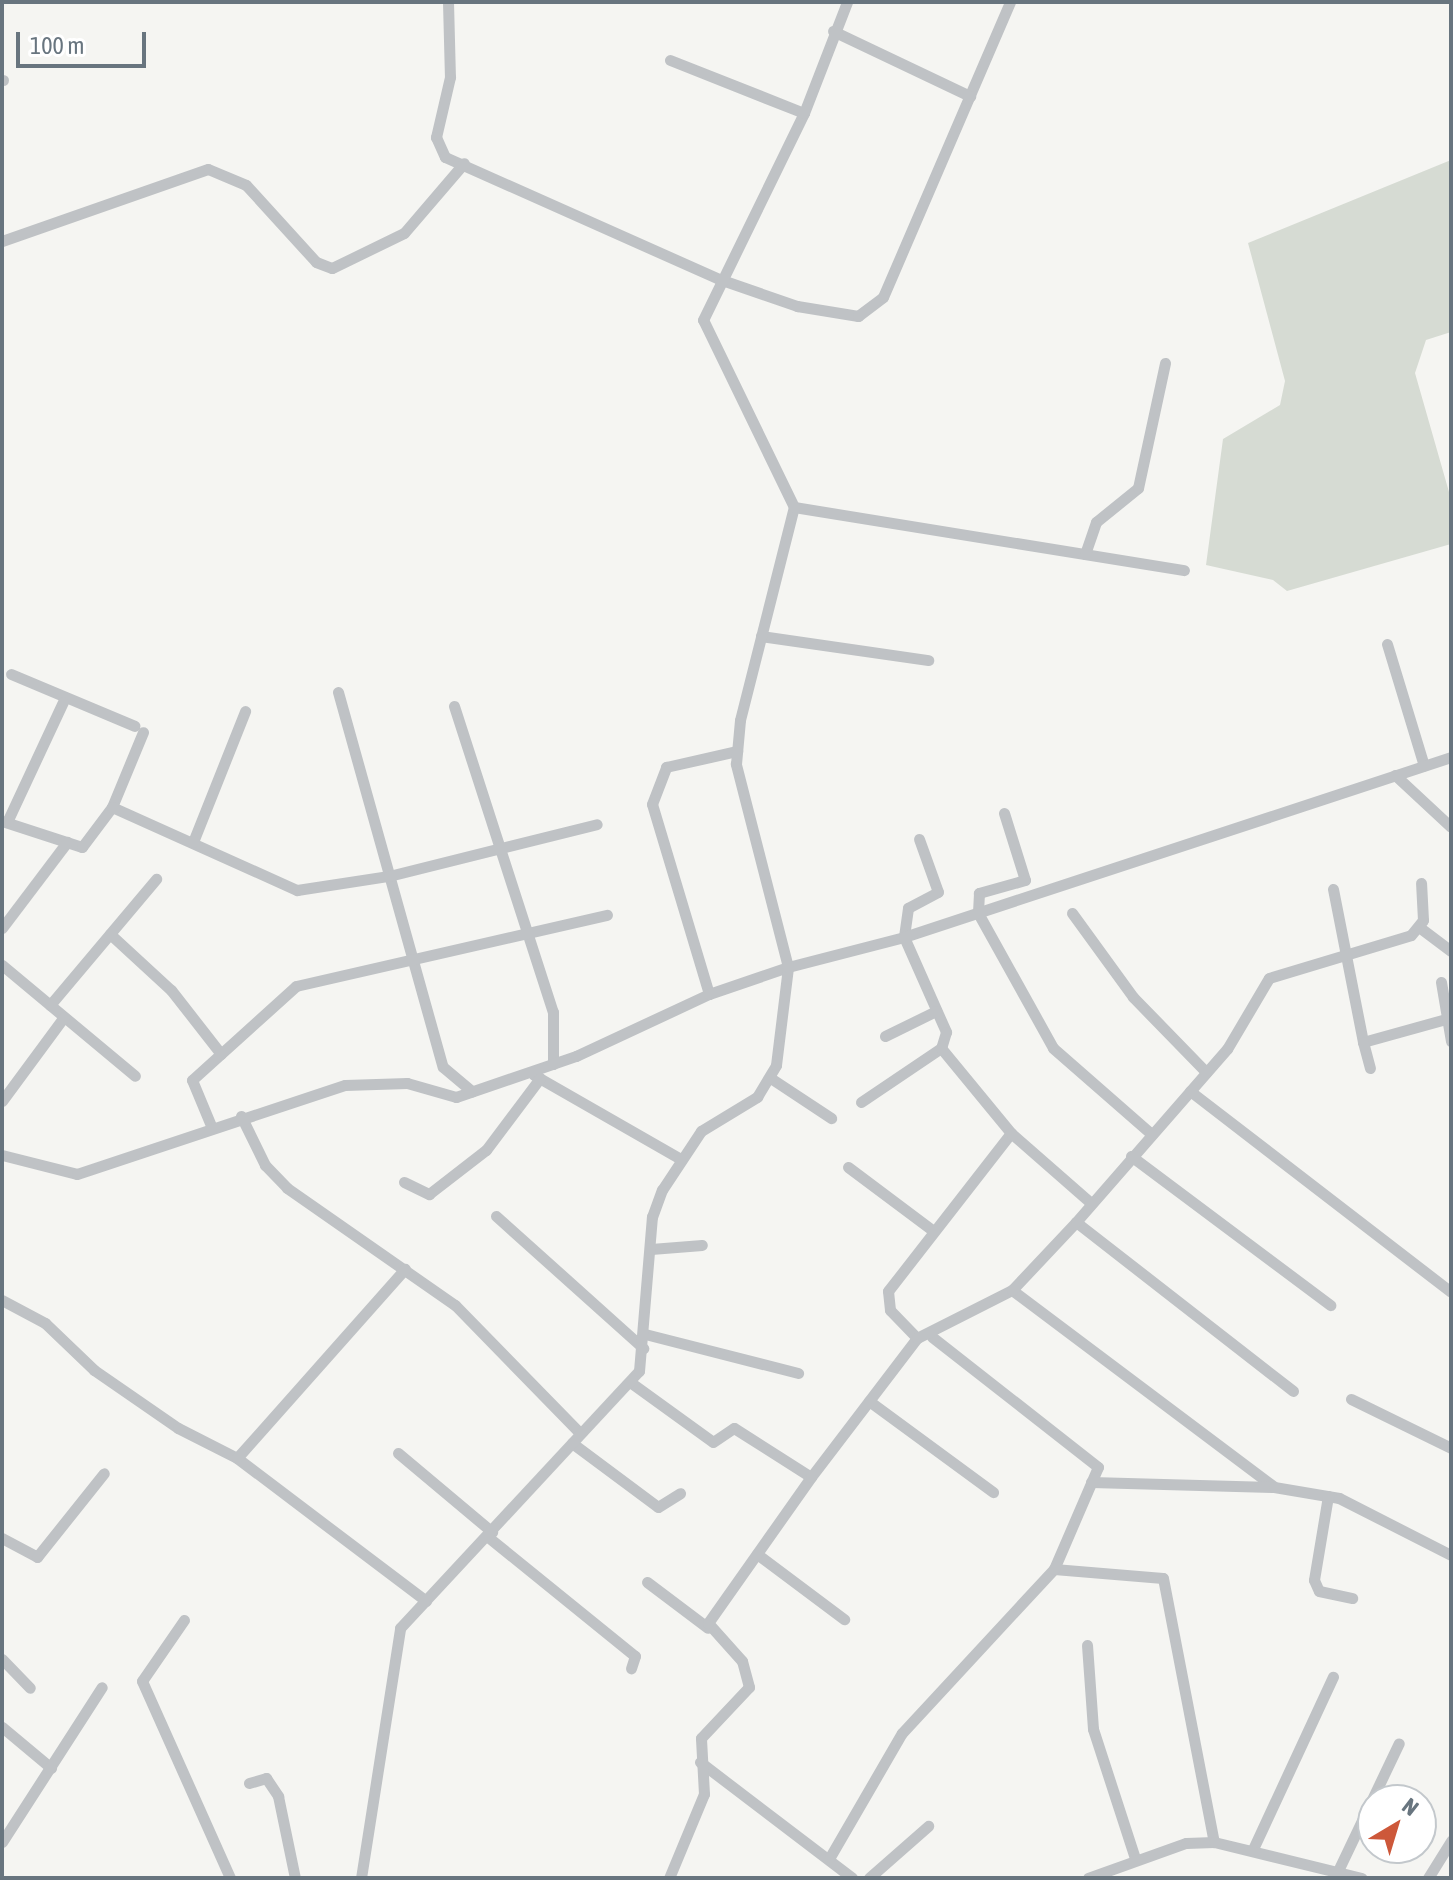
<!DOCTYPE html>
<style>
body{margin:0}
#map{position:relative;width:1453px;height:1880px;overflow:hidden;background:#f5f5f2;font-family:"Asap Condensed",sans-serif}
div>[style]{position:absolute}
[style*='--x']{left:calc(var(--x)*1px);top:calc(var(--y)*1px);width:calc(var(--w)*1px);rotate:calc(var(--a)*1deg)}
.green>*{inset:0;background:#d6dbd3}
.minor>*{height:11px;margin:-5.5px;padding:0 5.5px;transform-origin:5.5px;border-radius:5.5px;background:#bfc2c5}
span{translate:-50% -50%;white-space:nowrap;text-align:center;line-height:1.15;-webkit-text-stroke:8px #fff;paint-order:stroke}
.frame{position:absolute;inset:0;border:4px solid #68757f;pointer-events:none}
.north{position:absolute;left:1357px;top:1784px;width:80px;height:80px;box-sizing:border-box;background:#fff;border:2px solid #c3c8cc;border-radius:50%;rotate:38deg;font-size:22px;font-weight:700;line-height:32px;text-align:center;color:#68757f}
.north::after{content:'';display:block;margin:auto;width:28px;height:36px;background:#cd583a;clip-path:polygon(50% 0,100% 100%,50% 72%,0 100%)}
.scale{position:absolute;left:16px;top:32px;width:130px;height:36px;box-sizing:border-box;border:4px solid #68757f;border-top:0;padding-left:10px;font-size:24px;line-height:28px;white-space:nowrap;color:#68757f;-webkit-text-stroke:6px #fff;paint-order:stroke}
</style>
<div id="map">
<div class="green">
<div style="clip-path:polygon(1451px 160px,1451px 332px,1426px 340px,1415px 373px,1451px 499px,1451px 544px,1287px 591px,1273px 580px,1206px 565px,1223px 439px,1280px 405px,1285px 381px,1248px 243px)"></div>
</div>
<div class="minor">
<div style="--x:448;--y:2;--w:75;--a:88.5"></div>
<div style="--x:450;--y:77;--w:62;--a:103.1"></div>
<div style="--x:436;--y:137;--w:22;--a:66"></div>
<div style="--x:445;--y:157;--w:300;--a:24"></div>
<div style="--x:719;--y:279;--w:83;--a:19.1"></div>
<div style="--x:797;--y:306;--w:62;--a:9.3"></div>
<div style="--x:858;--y:316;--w:31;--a:-37"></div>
<div style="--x:883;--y:297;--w:321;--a:-66.7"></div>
<div style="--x:833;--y:31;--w:152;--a:25.4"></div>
<div style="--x:670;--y:60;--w:144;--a:21.6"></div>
<div style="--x:2;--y:80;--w:1;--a:0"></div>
<div style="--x:2;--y:241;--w:218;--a:-19.3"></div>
<div style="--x:208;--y:169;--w:41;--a:22.8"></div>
<div style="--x:246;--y:185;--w:104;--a:47.7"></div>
<div style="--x:316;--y:262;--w:17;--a:21"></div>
<div style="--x:332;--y:268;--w:80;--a:-25.9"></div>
<div style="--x:404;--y:233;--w:92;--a:-49.4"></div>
<div style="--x:794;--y:507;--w:395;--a:9.2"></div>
<div style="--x:1085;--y:554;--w:34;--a:-71"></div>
<div style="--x:1096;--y:522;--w:54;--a:-39"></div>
<div style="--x:1138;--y:488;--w:128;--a:-77.8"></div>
<div style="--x:761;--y:636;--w:169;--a:8.2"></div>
<div style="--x:1387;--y:644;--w:127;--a:73.1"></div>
<div style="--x:11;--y:674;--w:134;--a:22.8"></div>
<div style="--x:338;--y:692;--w:389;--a:74.4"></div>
<div style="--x:443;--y:1067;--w:38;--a:40"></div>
<div style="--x:454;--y:706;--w:322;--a:72.1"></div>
<div style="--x:553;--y:1012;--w:52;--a:90"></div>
<div style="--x:1395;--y:775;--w:76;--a:42.9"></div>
<div style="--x:112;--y:807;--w:81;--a:-67.5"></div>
<div style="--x:1004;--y:813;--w:70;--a:72.6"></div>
<div style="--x:1025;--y:880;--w:48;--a:164.2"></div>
<div style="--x:979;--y:893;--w:20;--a:93"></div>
<div style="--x:978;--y:913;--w:154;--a:60.9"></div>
<div style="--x:1053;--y:1048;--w:129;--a:41.2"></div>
<div style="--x:2;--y:821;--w:84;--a:18"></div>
<div style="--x:82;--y:847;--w:50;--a:-53.1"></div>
<div style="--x:112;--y:807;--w:203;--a:24.2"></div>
<div style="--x:297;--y:890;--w:93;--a:-8.7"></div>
<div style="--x:389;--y:876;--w:214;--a:-14"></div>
<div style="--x:7;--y:822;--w:132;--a:-65"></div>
<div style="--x:919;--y:839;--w:56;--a:70.3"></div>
<div style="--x:938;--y:892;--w:34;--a:152"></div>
<div style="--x:908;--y:908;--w:29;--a:98"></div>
<div style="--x:904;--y:937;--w:104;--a:66.1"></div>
<div style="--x:946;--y:1032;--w:17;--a:107"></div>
<div style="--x:193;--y:842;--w:141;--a:-68.3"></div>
<div style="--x:1333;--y:889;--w:156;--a:78.9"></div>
<div style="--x:1363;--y:1042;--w:86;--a:-15.5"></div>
<div style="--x:1072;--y:913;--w:104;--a:54"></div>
<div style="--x:1133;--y:997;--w:105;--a:45.8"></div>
<div style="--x:1419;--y:927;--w:40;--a:37"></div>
<div style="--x:2;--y:928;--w:108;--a:-52.9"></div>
<div style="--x:110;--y:934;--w:83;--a:42.6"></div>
<div style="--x:171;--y:990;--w:81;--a:52"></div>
<div style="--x:2;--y:965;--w:173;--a:39.8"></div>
<div style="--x:1441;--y:982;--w:60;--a:80.4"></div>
<div style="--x:709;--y:994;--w:198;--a:-106.7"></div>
<div style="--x:652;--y:804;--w:40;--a:-69"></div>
<div style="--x:666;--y:767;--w:73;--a:-12.7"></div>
<div style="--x:50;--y:1005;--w:165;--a:-49.9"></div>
<div style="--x:885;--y:1036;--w:57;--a:-26.1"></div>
<div style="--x:1363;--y:1042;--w:27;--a:75"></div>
<div style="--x:534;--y:1075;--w:167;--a:29.8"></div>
<div style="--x:772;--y:1079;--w:71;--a:33.5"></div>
<div style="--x:1190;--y:1091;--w:329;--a:37.6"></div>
<div style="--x:2;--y:1101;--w:104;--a:-53.6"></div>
<div style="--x:861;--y:1102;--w:97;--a:-34"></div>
<div style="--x:941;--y:1048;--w:110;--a:50.5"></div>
<div style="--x:241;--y:1116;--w:55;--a:63.9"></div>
<div style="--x:265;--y:1165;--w:32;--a:46"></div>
<div style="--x:287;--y:1188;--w:205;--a:34.9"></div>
<div style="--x:455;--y:1305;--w:179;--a:45.7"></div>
<div style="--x:212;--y:1128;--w:52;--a:-112.6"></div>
<div style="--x:192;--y:1080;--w:140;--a:-42.1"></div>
<div style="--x:296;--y:986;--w:319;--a:-12.9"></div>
<div style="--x:2;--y:1155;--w:77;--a:14.2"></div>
<div style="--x:77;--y:1174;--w:282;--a:-18.4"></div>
<div style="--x:345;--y:1085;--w:62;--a:-1.8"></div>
<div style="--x:407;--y:1083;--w:51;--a:15.9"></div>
<div style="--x:456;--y:1097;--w:127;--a:-18.9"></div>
<div style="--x:576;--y:1056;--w:147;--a:-25"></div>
<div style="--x:709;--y:994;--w:83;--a:-18.9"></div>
<div style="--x:788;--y:967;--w:120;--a:-14.5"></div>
<div style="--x:904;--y:937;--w:576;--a:-18.21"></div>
<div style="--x:1131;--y:1156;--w:249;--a:36.8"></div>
<div style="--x:848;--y:1167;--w:104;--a:36.8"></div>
<div style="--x:404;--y:1182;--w:28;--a:26"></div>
<div style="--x:429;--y:1194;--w:72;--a:-37.7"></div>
<div style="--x:486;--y:1150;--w:90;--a:-53.1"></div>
<div style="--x:496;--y:1216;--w:198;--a:41.9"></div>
<div style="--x:1076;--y:1222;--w:275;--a:37.9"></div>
<div style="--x:651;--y:1249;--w:51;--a:-4.5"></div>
<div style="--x:1012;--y:1290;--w:326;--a:36.9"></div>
<div style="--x:2;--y:1300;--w:49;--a:28.1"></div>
<div style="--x:45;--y:1323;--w:68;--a:43.8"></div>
<div style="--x:94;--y:1370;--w:102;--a:34.6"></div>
<div style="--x:178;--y:1428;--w:66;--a:27"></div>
<div style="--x:237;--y:1458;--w:237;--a:37.1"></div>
<div style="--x:645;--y:1334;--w:158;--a:14.3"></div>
<div style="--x:917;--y:1338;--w:39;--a:-134"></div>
<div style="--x:890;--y:1310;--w:19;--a:-96"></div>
<div style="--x:888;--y:1291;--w:200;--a:-52.1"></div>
<div style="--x:1011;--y:1133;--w:106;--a:41.2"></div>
<div style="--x:630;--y:1382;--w:102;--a:35.9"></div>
<div style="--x:713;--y:1442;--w:25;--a:-34"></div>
<div style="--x:734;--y:1428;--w:91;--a:32.5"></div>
<div style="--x:1351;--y:1399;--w:111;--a:26.1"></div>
<div style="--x:869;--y:1401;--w:154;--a:36.3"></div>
<div style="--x:572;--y:1443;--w:107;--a:36.7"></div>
<div style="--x:658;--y:1507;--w:26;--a:-32"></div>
<div style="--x:398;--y:1453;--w:123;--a:40"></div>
<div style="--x:237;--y:1458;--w:253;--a:-48.4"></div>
<div style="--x:1091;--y:1482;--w:183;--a:1.6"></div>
<div style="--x:1274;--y:1487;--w:66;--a:9.6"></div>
<div style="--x:1339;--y:1498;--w:126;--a:27"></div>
<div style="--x:1328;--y:1496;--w:85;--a:99.5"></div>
<div style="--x:1314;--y:1580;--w:12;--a:66"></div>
<div style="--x:1319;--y:1591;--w:34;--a:12"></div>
<div style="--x:488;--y:1537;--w:189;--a:39"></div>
<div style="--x:635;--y:1656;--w:13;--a:108"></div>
<div style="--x:2;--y:1538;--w:40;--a:28"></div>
<div style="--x:37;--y:1557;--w:107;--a:-51.4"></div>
<div style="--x:757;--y:1554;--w:109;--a:36.8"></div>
<div style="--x:1054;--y:1569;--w:109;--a:4.7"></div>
<div style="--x:1163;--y:1578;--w:269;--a:79.1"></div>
<div style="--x:647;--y:1582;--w:76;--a:37"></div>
<div style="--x:184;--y:1620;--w:74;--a:124.5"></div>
<div style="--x:142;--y:1681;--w:216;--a:65.9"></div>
<div style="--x:1087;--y:1645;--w:84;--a:85.9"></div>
<div style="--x:1093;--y:1729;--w:136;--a:72"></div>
<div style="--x:2;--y:1659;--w:40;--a:46"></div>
<div style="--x:2;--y:1727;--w:64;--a:39.9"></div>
<div style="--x:700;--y:1762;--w:191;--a:37.3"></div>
<div style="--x:249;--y:1783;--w:18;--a:-16"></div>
<div style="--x:266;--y:1778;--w:22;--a:56"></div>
<div style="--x:278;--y:1796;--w:84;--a:78.3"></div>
<div style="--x:2;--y:1842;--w:184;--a:-57.2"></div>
<div style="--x:1253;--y:1849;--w:190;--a:-65.1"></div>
<div style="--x:830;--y:1857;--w:143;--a:-59.9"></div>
<div style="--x:902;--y:1733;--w:224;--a:-47.2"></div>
<div style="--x:1054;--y:1569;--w:111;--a:-66.7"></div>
<div style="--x:1098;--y:1467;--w:211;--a:-141.9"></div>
<div style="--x:1335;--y:1877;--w:148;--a:-64.5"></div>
<div style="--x:361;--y:1878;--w:253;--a:-81.1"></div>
<div style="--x:400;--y:1628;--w:351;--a:-47.1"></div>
<div style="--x:639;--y:1371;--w:155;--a:-85.2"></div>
<div style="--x:652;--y:1217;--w:29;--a:-70"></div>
<div style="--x:662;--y:1190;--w:71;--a:-56.5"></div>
<div style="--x:701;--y:1131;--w:66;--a:-31.3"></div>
<div style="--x:757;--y:1097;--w:37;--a:-59"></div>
<div style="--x:776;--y:1065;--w:99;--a:-83"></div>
<div style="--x:788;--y:967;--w:210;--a:-104.4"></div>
<div style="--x:736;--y:764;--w:44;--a:-84.8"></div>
<div style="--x:740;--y:720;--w:220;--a:-75.8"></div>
<div style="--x:794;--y:507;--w:208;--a:-115.9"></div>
<div style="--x:703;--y:320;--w:230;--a:-64"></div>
<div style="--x:804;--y:113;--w:119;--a:-68.8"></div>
<div style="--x:669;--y:1878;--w:91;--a:-67.4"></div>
<div style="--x:704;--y:1794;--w:56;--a:-93.1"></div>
<div style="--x:701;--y:1738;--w:70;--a:-46.7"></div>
<div style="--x:749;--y:1687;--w:27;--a:-105"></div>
<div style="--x:742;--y:1661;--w:51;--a:-131.8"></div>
<div style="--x:708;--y:1623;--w:179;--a:-54.8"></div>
<div style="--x:811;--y:1477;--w:175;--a:-52.7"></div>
<div style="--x:917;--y:1338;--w:106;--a:-26.8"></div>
<div style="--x:1012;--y:1290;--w:93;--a:-46.7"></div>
<div style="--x:1076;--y:1222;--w:230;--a:-48.9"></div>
<div style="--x:1227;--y:1049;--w:82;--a:-59.4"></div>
<div style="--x:1269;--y:978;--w:148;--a:-16.8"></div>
<div style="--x:1411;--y:935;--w:19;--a:-51"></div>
<div style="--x:1423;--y:920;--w:37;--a:-93"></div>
<div style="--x:869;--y:1878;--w:79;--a:-41.4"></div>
<div style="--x:1088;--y:1878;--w:104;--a:-19.7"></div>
<div style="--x:1186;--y:1843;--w:28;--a:-2"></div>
<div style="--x:1214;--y:1842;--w:152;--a:13.7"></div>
<div style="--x:1428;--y:1878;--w:44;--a:-58.1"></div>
</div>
<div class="frame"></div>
<div class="north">N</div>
<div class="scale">100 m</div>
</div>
